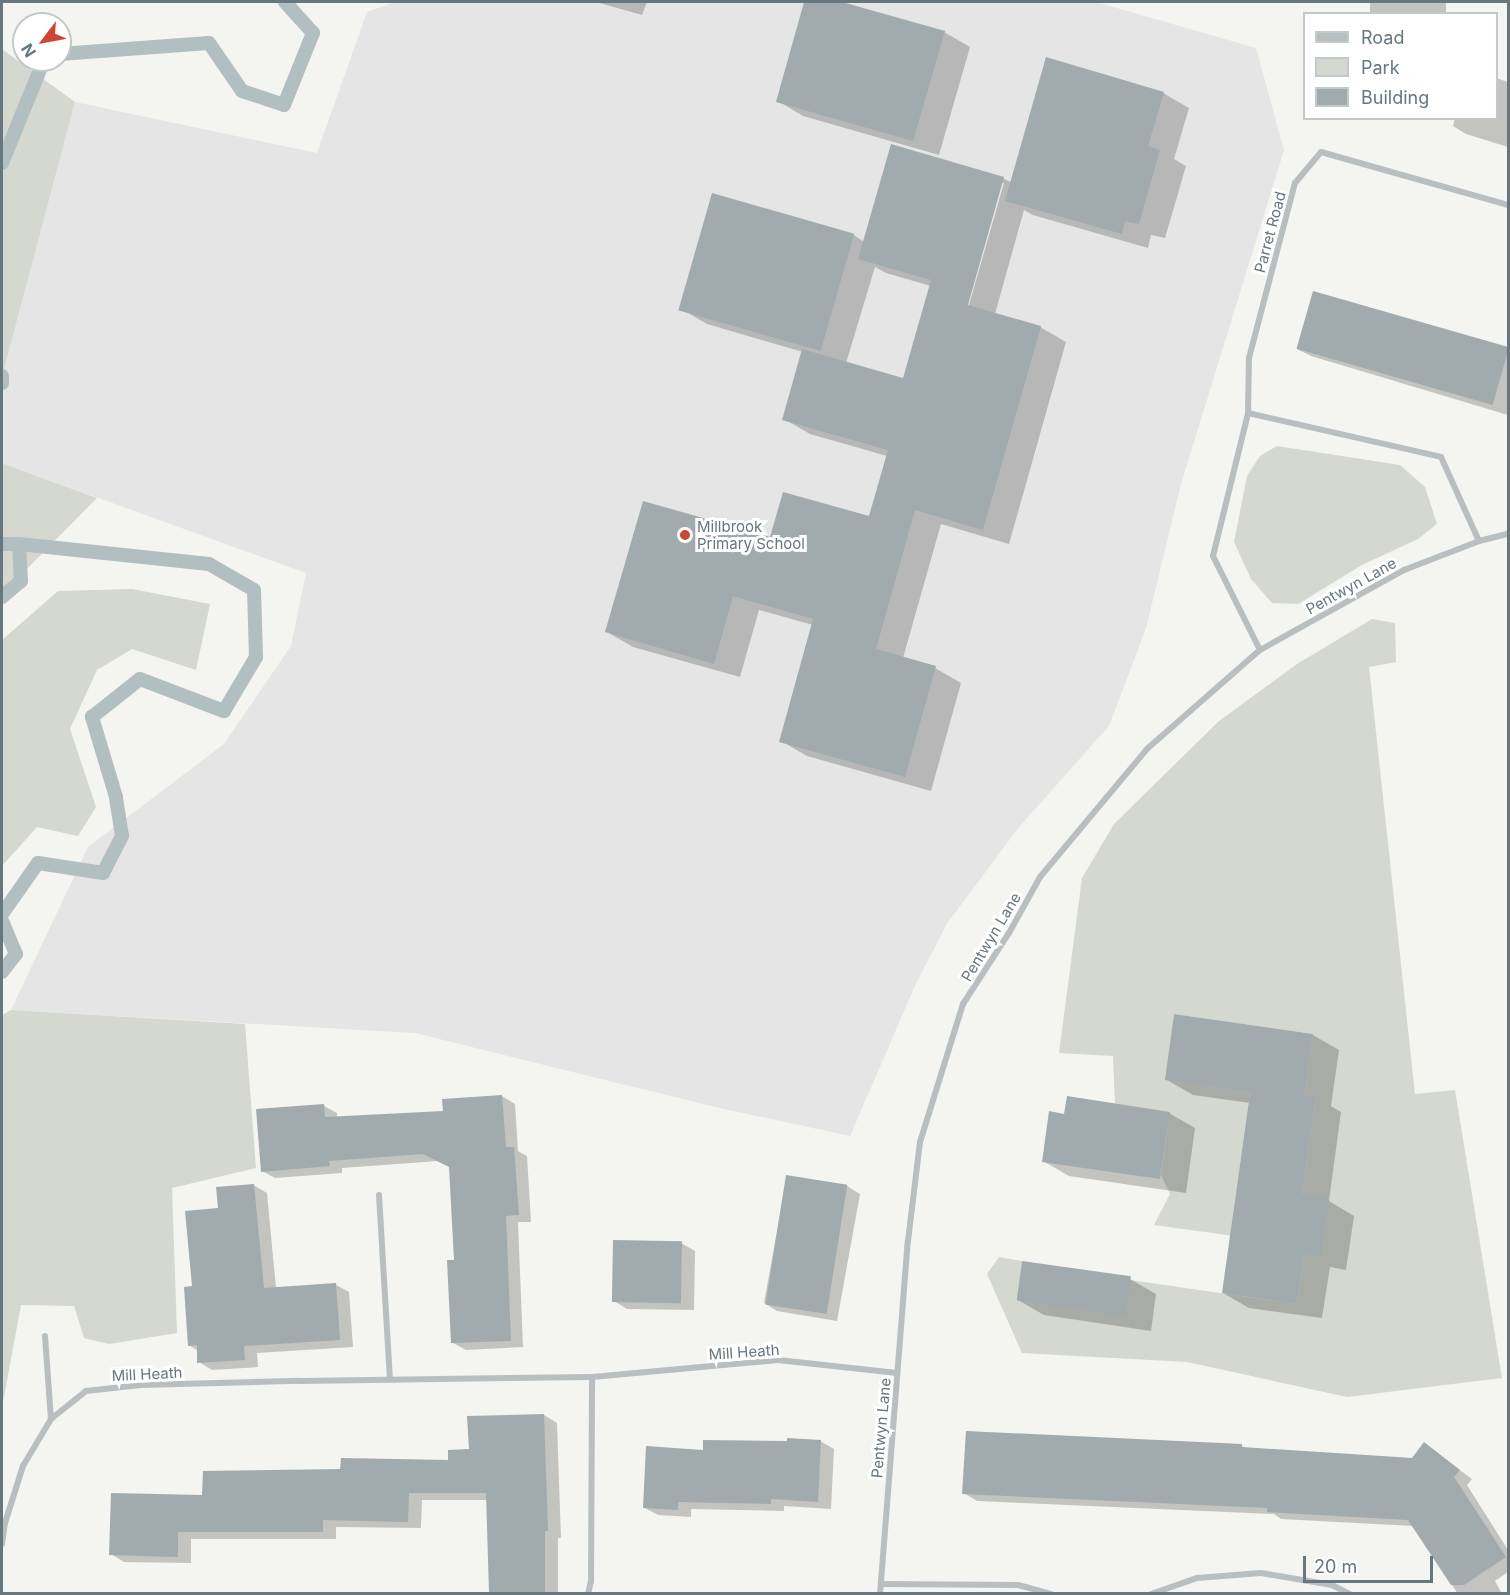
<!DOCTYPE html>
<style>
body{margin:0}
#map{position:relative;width:1510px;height:1595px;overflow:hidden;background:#f4f4f1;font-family:Inter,sans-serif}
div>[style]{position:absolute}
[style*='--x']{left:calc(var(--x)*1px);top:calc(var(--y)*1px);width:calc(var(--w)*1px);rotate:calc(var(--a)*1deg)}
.built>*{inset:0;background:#e4e5e4}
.green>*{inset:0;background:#d4d8d0}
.shadow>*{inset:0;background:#0003;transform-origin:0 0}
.stream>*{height:14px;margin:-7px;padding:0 7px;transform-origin:7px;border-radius:7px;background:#b1bfc1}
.building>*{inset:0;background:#a1aaad;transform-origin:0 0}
.street>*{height:6px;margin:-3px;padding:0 3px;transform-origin:3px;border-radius:3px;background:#b9bec0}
.dots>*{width:16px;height:16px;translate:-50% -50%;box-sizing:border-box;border:3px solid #fff;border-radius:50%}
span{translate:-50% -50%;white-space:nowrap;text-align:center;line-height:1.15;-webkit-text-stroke:6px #fff;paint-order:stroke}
.street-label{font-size:15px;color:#66777e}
.poi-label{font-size:15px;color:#66777e}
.left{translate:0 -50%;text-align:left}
.frame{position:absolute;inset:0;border:3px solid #66777e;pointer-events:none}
.legend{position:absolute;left:1303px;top:12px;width:195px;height:108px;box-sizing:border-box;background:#fff;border:2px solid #c2c9cb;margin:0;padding:8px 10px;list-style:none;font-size:18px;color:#66777e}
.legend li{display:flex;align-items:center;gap:12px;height:30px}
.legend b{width:30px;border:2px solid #c2c9cb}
.north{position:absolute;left:12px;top:12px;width:60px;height:60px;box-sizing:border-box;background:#fff;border:2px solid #c2c9cb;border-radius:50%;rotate:238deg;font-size:16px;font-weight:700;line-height:24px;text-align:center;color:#66777e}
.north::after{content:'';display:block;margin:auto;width:21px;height:27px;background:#cf4535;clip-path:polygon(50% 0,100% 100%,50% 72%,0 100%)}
.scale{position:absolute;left:1303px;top:1556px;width:130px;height:27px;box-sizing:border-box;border:3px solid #66777e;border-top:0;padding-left:8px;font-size:18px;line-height:21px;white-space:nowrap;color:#66777e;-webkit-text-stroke:4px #fff;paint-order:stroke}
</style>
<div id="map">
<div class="built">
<div style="clip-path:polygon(395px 2px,1096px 2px,1256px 48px,1284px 150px,1181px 484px,1146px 628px,1109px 726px,1019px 827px,946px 925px,914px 988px,850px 1136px,715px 1107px,415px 1033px,11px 1010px,88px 847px,224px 744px,291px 646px,306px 573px,2px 463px,2px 377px,75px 102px,317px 153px,367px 12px)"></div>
</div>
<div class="green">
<div style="clip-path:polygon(2px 49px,75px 102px,2px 377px)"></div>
<div style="clip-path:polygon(1277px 446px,1400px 465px,1425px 487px,1437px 524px,1418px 539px,1362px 565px,1298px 604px,1272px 603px,1251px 579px,1234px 542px,1247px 476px,1260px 456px)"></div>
<div style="clip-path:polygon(2px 463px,97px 498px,2px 594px)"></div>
<div style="clip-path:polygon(132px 589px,210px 604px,196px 670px,132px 649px,97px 670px,70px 729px,96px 807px,78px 836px,37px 827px,2px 866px,2px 640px,58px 591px)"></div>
<div style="clip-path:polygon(1372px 619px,1395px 623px,1396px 662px,1369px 667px,1415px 1094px,1455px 1090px,1502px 1378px,1347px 1397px,1187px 1362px,1022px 1353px,987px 1274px,999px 1257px,1022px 1261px,1016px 1301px,1130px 1280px,1297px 1304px,1304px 1253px,1302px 1195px,1316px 1096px,1305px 1094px,1313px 1034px,1174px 1014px,1166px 1080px,1250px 1093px,1233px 1215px,1242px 1237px,1154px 1225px,1170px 1194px,1161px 1175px,1168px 1126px,1113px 1117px,1115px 1104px,1113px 1056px,1059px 1053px,1082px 878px,1114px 824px,1219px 721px,1297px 664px)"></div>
<div style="clip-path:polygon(11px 1010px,245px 1024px,256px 1168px,172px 1188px,177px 1333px,109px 1344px,84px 1338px,74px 1306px,21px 1305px,2px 1408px,2px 1015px)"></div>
</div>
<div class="shadow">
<div style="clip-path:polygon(596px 2px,647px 2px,642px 15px)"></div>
<div style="clip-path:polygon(806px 2px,836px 2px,944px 32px,970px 47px,939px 155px,803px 116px,778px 101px)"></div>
<div style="left:1370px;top:2px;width:76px;height:12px"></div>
<div style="clip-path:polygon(1496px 78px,1508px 82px,1508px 147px,1466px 134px,1453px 126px,1455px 118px,1496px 118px)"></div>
<div style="clip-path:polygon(evenodd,1163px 93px,1189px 108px,1174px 159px,1186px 166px,1165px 238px,1151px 235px,1148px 248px,1033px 215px,1024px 210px,995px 314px,1040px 327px,1066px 342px,1009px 544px,941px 524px,903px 658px,935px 668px,961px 683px,931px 791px,807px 756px,781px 741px,813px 625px,759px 610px,740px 677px,633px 647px,607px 632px,771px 539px,870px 518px,887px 456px,810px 434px,784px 419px,803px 352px,707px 324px,681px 309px,854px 235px,864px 242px,1003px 178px,1012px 183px,1163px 93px,1001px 183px,1004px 183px,967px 312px,964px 312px,1001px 183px,1163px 93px,875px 267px,886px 273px,931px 286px,904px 380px,846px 363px,875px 267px)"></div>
<div style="clip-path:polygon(1297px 349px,1508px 350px,1508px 415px,1311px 356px)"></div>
<div style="clip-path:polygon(1176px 1015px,1313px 1035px,1339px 1050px,1331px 1106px,1341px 1112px,1329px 1201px,1354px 1216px,1346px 1270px,1330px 1267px,1322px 1318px,1249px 1308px,1223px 1293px,1250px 1103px,1193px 1095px,1167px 1080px)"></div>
<div style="clip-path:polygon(502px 1096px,515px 1104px,518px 1151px,527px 1156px,531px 1222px,518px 1222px,523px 1347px,466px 1350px,453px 1343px,456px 1261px,450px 1167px,438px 1161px,342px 1168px,342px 1173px,275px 1178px,262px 1171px,324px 1106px,337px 1113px,337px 1118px,445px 1113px)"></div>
<div style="clip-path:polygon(1169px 1113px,1195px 1128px,1186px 1193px,1069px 1176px,1043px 1161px,1065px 1115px)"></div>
<div style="clip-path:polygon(787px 1176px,847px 1186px,860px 1194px,837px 1321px,777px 1311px,764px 1303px)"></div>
<div style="clip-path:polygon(253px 1185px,267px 1193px,276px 1288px,336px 1285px,349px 1292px,353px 1347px,257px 1353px,258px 1367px,212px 1370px,199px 1362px,198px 1351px,189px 1345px,194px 1288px,220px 1210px)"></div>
<div style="clip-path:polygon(681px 1243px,695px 1251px,694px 1310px,627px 1309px,614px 1301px)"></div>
<div style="clip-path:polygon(1130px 1279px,1156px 1294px,1151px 1331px,1044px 1315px,1018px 1300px)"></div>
<div style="clip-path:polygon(544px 1415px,557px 1423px,561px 1538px,558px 1538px,558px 1594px,490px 1594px,488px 1500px,422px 1500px,421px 1528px,336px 1527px,336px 1539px,191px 1539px,191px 1563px,124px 1562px,111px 1554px,204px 1496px,342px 1471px,450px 1461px)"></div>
<div style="clip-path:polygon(820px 1441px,834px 1449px,831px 1509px,784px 1506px,784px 1511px,691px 1509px,691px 1517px,658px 1515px,645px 1508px,705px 1451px)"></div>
<div style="clip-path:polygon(1424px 1444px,1472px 1479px,1467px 1485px,1508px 1550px,1508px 1572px,1495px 1581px,1502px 1594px,1458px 1594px,1413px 1526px,1281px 1519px,1274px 1514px,977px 1501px,964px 1493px,1242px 1446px,1247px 1449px,1412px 1459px)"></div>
</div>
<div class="stream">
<div style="--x:60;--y:54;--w:149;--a:-4.2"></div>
<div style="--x:209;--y:43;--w:58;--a:55.5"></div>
<div style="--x:242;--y:91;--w:44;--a:18.4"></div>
<div style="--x:284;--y:105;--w:78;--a:-68.1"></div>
<div style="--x:313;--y:33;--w:42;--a:-132.1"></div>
<div style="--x:2;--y:163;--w:111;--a:-67.8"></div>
<div style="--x:2;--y:376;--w:7;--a:90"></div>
<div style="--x:2;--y:544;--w:17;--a:0"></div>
<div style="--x:19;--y:544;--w:37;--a:87"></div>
<div style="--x:21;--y:581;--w:25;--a:140"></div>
<div style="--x:2;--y:914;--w:62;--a:-54.8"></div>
<div style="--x:38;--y:863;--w:66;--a:8.7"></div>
<div style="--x:103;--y:873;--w:42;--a:-62.8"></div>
<div style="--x:122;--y:836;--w:39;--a:-99"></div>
<div style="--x:116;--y:797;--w:84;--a:-106.7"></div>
<div style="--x:92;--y:717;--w:61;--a:-38.4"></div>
<div style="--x:140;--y:679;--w:90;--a:20.9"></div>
<div style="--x:224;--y:711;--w:63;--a:-59.3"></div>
<div style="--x:256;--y:657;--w:67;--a:-91.7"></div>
<div style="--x:254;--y:590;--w:52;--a:-150"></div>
<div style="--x:209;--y:564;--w:191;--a:-174"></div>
<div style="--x:2;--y:921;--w:36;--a:67"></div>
<div style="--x:16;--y:954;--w:23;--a:128"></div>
</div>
<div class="building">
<div style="clip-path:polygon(804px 2px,842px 2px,945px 31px,913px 141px,776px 102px)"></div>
<div style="clip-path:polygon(1046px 57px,1164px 92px,1148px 146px,1160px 150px,1139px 224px,1125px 221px,1122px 234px,1005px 201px)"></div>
<div style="clip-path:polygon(891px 144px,1004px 177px,968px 305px,1041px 326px,983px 530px,915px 510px,876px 649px,936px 666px,905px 777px,779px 742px,813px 619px,733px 596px,714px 664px,605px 632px,643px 501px,770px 537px,783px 492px,869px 516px,888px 450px,782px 420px,802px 349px,903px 378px,931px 280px,858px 259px)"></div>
<div style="left:712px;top:193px;width:148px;height:122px;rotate:16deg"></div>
<div style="left:1313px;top:291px;width:204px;height:60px;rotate:16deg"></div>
<div style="clip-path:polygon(1174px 1014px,1313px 1034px,1305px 1094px,1316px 1096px,1302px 1195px,1329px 1199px,1321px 1256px,1304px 1253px,1297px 1304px,1222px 1293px,1250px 1093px,1165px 1080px)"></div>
<div style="clip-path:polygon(502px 1095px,506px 1147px,514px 1147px,519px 1215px,506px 1216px,511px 1341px,451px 1343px,447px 1260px,454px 1260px,449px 1167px,423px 1154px,329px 1161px,330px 1166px,261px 1172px,256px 1109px,324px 1104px,325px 1117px,443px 1111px,442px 1099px)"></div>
<div style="clip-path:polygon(1067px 1096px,1170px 1112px,1160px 1179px,1042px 1162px,1049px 1111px,1064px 1114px)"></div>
<div style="left:786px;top:1175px;width:62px;height:131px;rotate:9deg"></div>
<div style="clip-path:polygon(254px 1184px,264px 1288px,336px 1283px,340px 1340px,244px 1346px,245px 1360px,197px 1363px,197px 1345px,188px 1346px,184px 1287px,192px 1286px,185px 1211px,218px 1208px,216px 1187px)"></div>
<div style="left:613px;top:1240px;width:69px;height:62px;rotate:1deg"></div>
<div style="left:1022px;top:1261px;width:110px;height:40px;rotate:8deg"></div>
<div style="clip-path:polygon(544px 1414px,548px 1531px,545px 1531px,545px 1593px,489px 1593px,486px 1493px,409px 1493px,408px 1522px,323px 1520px,323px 1532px,178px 1532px,178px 1557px,109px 1555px,111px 1493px,202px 1495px,203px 1471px,340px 1469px,341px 1458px,448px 1460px,448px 1450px,469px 1449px,467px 1416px)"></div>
<div style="clip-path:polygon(966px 1431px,1242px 1444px,1242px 1447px,1412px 1458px,1424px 1442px,1460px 1470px,1454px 1477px,1506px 1557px,1464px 1585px,1451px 1585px,1408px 1520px,1267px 1512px,1267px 1508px,962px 1494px)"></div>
<div style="clip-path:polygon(787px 1438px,821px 1440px,818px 1502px,771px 1499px,771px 1504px,678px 1502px,678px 1510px,643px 1508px,646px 1446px,703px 1450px,703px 1440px,787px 1441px)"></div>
</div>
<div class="street">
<div style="--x:1248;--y:413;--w:198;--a:12.8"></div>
<div style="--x:1441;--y:457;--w:92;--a:65.7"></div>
<div style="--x:1260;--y:650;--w:105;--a:-116.6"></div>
<div style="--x:1213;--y:556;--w:147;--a:-76.2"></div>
<div style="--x:1248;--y:413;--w:55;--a:-89"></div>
<div style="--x:1249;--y:358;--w:181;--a:-75.3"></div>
<div style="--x:1295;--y:183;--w:40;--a:-50"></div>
<div style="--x:1321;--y:152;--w:194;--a:15.8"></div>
<div style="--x:379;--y:1195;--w:184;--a:86.6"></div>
<div style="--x:45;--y:1336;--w:83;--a:85.9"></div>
<div style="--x:2;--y:1544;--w:21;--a:-82"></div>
<div style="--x:5;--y:1523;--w:60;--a:-72.5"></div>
<div style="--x:23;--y:1466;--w:55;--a:-59.2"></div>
<div style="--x:51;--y:1419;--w:45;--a:-38.7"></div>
<div style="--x:86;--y:1391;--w:55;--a:-6.2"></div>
<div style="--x:141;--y:1385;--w:158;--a:-1.5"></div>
<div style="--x:299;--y:1381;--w:293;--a:-0.8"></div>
<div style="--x:592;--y:1377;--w:187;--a:-5.2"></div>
<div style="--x:778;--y:1360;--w:120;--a:6.2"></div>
<div style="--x:881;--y:1584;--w:137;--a:0.4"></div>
<div style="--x:1018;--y:1585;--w:34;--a:15"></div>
<div style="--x:588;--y:1594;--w:13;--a:-77"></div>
<div style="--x:591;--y:1581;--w:204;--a:-89.7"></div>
<div style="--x:880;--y:1594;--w:354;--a:-85.5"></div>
<div style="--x:908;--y:1241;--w:100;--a:-83.1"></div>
<div style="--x:920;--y:1142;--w:145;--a:-72.7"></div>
<div style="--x:963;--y:1004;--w:85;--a:-57.1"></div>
<div style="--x:1009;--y:933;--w:64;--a:-61"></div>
<div style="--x:1040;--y:877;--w:168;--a:-50.1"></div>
<div style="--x:1148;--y:748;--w:149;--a:-41.2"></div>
<div style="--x:1260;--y:650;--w:165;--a:-29.1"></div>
<div style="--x:1404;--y:570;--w:80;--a:-21.1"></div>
<div style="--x:1479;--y:541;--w:30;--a:-14"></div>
<div style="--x:1151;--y:1594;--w:49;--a:-19.2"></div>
<div style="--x:1197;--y:1578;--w:64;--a:-4.5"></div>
<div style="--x:1261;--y:1573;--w:72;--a:9.6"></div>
<div style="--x:1332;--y:1585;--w:20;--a:27"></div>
</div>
<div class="dots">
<div style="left:685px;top:535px;background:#cf4535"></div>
</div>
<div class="street-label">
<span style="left:1270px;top:232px;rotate:-75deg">Parret Road</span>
<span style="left:1351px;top:586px;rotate:-29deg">Pentwyn Lane</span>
<span style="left:991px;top:937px;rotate:-59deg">Pentwyn Lane</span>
<span style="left:744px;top:1352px;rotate:-4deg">Mill Heath</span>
<span style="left:147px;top:1374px;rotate:-3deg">Mill Heath</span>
<span style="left:881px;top:1428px;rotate:-85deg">Pentwyn Lane</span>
</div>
<div class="poi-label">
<span class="left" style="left:697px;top:535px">Millbrook<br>Primary School</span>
</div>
<div class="frame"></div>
<ul class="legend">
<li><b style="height:8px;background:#b9bec0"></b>Road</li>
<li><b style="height:16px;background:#d4d8d0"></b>Park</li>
<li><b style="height:16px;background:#a1aaad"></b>Building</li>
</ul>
<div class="north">N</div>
<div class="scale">20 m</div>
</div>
